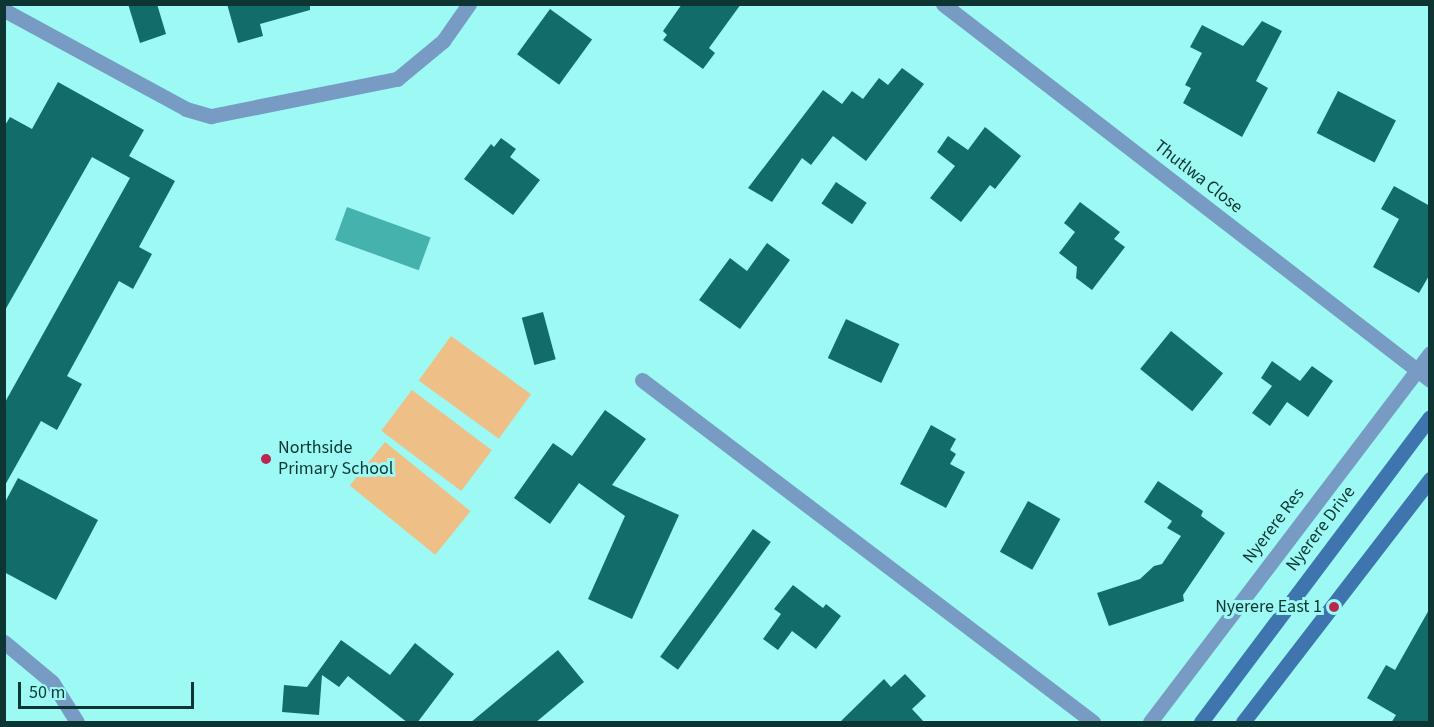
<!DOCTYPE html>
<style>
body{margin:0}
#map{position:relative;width:1434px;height:727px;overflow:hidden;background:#9df9f4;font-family:"Source Sans 3",sans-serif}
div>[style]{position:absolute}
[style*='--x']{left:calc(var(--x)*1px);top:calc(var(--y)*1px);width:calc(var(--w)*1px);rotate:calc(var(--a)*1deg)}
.green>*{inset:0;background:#eebf86;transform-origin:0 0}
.water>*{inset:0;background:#45b2ad;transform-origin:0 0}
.building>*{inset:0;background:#126d6a;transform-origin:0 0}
.street>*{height:15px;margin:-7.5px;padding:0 7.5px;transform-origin:7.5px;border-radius:7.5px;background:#779bc3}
.secondary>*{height:15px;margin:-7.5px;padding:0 7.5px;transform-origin:7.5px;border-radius:7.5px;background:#3e75af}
.dots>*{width:16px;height:16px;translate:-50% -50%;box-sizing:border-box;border:3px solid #9df9f4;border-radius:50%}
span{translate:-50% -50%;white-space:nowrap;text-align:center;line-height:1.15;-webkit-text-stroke:6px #9df9f4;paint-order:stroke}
.street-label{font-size:18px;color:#0d3533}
.poi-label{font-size:18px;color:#0d3533}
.left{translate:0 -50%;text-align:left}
.right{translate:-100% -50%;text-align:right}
.frame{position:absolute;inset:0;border:6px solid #0d3533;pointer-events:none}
.scale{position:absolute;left:18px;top:682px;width:176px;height:27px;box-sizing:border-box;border:3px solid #0d3533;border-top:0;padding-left:8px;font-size:18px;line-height:21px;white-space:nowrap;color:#0d3533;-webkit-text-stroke:4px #9df9f4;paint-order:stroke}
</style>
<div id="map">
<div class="green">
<div style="left:451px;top:336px;width:99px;height:55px;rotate:36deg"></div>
<div style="left:412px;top:390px;width:100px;height:51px;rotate:37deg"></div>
<div style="left:385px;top:442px;width:110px;height:56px;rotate:39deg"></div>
</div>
<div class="water">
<div style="left:347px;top:207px;width:89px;height:35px;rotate:20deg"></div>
</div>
<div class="building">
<div style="clip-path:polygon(128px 4px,157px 4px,166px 34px,140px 43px)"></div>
<div style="clip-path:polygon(227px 4px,310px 4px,310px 10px,260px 24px,263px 36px,238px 43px)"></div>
<div style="clip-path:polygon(682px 4px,741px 4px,709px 48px,715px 53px,703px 69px,663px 40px,667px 35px,663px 31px)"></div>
<div style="left:550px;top:9px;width:52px;height:56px;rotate:36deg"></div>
<div style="clip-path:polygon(1262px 21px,1282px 31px,1256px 81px,1268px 88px,1242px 137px,1183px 103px,1191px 88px,1185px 85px,1202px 53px,1190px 47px,1202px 25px,1243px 46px)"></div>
<div style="clip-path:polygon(902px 68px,924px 84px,866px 161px,833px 136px,811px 165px,802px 158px,772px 202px,748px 188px,823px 90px,842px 104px,852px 91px,863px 99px,879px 78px,888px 85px)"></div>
<div style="clip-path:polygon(58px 82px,144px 130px,129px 156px,175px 181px,139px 247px,152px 254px,133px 289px,119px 281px,67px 376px,82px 384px,57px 430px,41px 421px,4px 487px,4px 404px,130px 178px,92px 157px,4px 312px,4px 127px,10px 117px,32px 129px)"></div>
<div style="left:1338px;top:91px;width:65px;height:47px;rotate:27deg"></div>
<div style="clip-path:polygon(985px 127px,1021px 156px,995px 189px,990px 185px,961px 222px,930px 198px,955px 166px,937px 152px,948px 136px,968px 150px)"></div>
<div style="clip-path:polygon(501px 138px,516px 149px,510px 157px,540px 180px,513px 215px,464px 179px,491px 144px,494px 147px)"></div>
<div style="left:836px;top:182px;width:37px;height:26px;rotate:34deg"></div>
<div style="clip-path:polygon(1394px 186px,1430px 206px,1430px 274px,1419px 293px,1373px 267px,1399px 219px,1381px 209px)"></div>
<div style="clip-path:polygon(1080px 202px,1120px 232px,1114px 239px,1125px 247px,1092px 290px,1076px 278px,1077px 267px,1059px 253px,1075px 232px,1064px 223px)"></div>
<div style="clip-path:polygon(767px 243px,790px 260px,740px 329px,699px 300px,730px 258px,747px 271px)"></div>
<div style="left:543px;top:312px;width:49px;height:22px;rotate:75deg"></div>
<div style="left:846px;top:319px;width:59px;height:43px;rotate:25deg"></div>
<div style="left:1171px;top:331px;width:67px;height:49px;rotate:39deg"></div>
<div style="clip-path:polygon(1272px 361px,1300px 381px,1312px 366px,1333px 381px,1308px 417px,1287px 402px,1270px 426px,1252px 413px,1272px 386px,1261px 378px)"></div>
<div style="clip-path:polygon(605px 410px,646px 439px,612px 485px,679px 515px,632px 619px,588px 599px,625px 516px,579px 483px,550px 524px,514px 498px,553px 443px,572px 456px)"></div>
<div style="clip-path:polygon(931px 425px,956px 439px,950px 450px,956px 454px,950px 464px,965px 472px,946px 508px,900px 484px)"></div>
<div style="clip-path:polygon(18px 478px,98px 520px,56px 600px,4px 572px,4px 504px)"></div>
<div style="clip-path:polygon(1158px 481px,1203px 511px,1201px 516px,1225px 533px,1183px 595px,1184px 601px,1109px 626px,1097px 593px,1140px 579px,1154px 566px,1162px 564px,1181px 536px,1167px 528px,1172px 521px,1144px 502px)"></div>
<div style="left:1028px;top:501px;width:37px;height:58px;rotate:29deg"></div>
<div style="left:753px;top:529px;width:22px;height:158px;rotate:36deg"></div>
<div style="clip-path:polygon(793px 585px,823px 608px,826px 604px,841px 616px,816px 649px,792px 631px,778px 650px,763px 639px,781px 614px,774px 609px)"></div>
<div style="clip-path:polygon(1430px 608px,1430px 723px,1391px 723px,1396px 715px,1367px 698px,1386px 665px,1395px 670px)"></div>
<div style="clip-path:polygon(341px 640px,390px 675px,415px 643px,454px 674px,417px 723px,408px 723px,348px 676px,339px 687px,322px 675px,319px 715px,282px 712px,284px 685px,307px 687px)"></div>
<div style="clip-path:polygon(558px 650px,584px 682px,535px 723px,470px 723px)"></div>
<div style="clip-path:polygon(905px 674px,926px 696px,912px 709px,925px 723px,839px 723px,884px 679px,891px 687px)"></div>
</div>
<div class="street">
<div style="--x:943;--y:4;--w:615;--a:37.67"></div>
<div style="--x:4;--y:10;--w:207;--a:28.5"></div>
<div style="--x:186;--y:109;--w:26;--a:16"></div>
<div style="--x:211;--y:116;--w:190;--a:-11.3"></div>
<div style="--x:397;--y:79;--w:60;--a:-39.6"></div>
<div style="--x:443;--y:41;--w:45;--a:-54.9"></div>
<div style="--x:642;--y:380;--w:566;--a:37.17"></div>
<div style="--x:4;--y:642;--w:62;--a:39.8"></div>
<div style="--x:52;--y:682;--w:47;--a:58"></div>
<div style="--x:1150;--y:722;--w:463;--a:-52.8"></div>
</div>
<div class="secondary">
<div style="--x:1201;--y:722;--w:381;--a:-53.1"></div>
<div style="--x:1243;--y:722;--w:307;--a:-52.4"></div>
</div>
<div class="dots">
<div style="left:266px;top:459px;background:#b7274e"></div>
<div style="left:1334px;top:607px;background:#b7274e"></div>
</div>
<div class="street-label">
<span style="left:1198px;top:177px;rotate:38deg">Thutlwa Close</span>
<span style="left:1274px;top:526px;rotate:-53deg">Nyerere Res</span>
<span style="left:1321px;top:529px;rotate:-53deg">Nyerere Drive</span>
</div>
<div class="poi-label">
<span class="left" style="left:278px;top:459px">Northside<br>Primary School</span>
<span class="right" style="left:1322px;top:607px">Nyerere East 1</span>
</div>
<div class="frame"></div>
<div class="scale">50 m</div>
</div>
